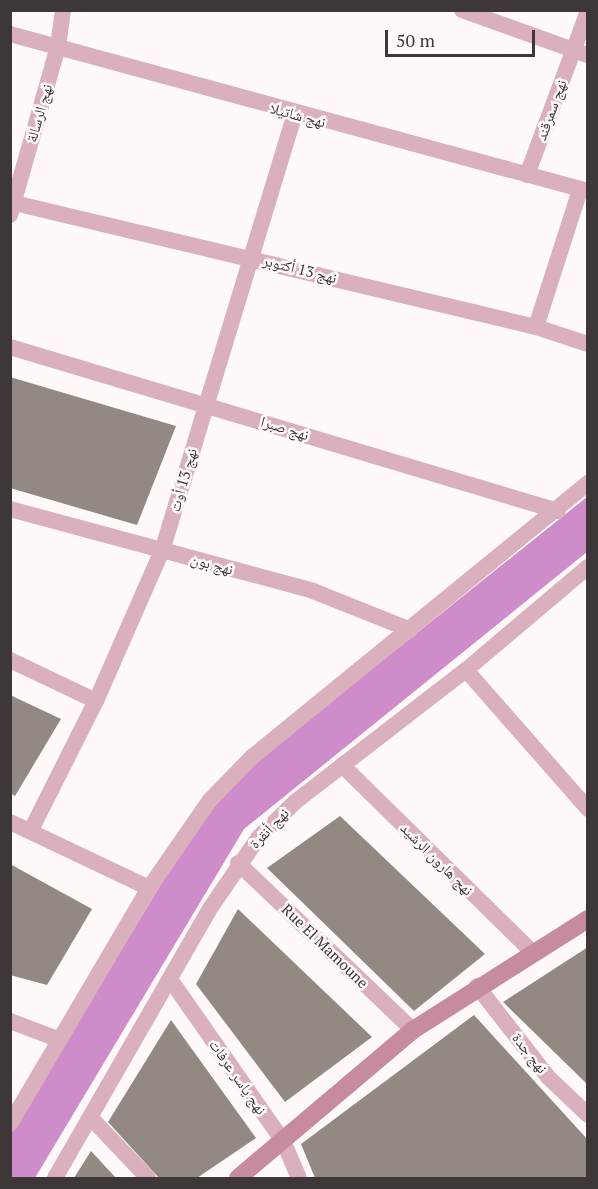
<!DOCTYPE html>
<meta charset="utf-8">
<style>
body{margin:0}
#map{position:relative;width:598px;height:1189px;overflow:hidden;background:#fffaf9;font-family:"PT Serif","Noto Naskh Arabic",serif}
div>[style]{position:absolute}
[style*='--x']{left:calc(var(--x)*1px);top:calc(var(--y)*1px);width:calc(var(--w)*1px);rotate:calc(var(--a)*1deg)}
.water>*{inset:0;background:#cf8cca}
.building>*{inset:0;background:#928983}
.street>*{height:16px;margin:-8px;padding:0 8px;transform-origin:8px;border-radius:8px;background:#dab0bd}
.secondary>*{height:18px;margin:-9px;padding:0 9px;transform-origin:9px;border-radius:9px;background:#c78b9f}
span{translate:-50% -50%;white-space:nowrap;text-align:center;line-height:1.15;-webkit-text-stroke:5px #fffaf9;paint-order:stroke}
.street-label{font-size:15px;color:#3d3837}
.frame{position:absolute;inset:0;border:12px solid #3d3837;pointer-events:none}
.scale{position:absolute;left:385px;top:30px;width:150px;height:27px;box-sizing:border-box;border:3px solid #3d3837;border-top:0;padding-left:8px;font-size:18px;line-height:21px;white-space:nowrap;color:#3d3837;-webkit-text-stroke:4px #fffaf9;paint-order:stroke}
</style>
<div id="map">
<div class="water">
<div style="clip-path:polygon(587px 497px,587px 552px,244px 829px,35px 1178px,11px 1178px,10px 1133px,183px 848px,238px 776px)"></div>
</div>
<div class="building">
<div style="clip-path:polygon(10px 377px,176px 426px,137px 525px,10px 488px)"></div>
<div style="clip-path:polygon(10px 695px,61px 719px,15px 796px,10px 793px)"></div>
<div style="clip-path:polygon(340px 816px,485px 954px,414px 1011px,267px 868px)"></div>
<div style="clip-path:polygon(10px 864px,92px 909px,47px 985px,10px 975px)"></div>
<div style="clip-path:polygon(238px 909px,372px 1037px,285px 1102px,196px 984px)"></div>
<div style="clip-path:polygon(588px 947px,588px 1085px,503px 1002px)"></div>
<div style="clip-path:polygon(474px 1015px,588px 1140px,588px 1178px,315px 1178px,301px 1144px)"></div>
<div style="clip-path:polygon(171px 1020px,256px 1138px,197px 1178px,159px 1178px,108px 1122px)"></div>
<div style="clip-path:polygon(91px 1151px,116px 1178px,74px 1178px)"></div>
</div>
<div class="street">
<div style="--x:462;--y:10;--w:134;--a:19.7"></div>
<div style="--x:10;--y:34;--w:599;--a:15.2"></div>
<div style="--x:527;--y:175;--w:175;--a:-69.6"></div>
<div style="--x:10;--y:202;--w:541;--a:13.37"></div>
<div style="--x:536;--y:327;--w:55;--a:18.1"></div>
<div style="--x:10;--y:215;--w:176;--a:-74.1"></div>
<div style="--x:58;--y:46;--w:36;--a:-82"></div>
<div style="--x:536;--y:327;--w:144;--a:-72.2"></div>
<div style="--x:10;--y:347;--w:572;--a:16.66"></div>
<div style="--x:10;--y:509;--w:314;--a:15.1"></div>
<div style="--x:313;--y:591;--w:105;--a:21.7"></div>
<div style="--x:10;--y:660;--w:95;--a:25.5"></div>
<div style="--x:466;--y:670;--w:185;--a:48.7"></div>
<div style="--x:342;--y:765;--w:268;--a:44.5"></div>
<div style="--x:10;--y:822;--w:154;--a:25.4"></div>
<div style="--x:31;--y:830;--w:144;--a:-63.3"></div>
<div style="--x:96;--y:701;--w:164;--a:-66.3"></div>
<div style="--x:162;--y:551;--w:457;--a:-73.1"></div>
<div style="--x:238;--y:863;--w:242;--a:43.7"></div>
<div style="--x:170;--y:979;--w:198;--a:55.1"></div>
<div style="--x:283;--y:1141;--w:40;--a:66.6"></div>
<div style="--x:477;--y:986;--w:115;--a:52"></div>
<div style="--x:548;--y:1077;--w:55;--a:43.5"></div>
<div style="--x:10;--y:1021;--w:53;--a:20.8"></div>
<div style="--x:92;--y:1119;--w:81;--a:46.5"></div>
<div style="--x:10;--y:1124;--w:274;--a:-59.5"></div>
<div style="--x:149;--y:888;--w:107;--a:-55.3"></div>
<div style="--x:210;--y:800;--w:60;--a:-45.7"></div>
<div style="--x:252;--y:757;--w:434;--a:-39.2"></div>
<div style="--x:55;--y:1178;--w:313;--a:-60.1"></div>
<div style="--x:211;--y:907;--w:85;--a:-55.6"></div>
<div style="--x:259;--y:837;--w:50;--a:-44.2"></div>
<div style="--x:295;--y:802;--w:216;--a:-37.7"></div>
<div style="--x:466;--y:670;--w:160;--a:-40.2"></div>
</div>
<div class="secondary">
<div style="--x:238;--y:1178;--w:229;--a:-40.2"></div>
<div style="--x:413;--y:1030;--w:207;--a:-32.4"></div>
</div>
<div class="street-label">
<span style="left:551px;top:110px;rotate:-70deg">نهج سمرقند</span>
<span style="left:39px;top:113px;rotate:-74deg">نهج الرسالة</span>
<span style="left:298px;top:115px;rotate:15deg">نهج شاتيلا</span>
<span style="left:300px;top:269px;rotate:14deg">نهج 13 أكتوبر</span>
<span style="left:285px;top:428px;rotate:17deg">نهج صبرا</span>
<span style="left:183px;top:480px;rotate:-74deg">نهج 13 أوت</span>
<span style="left:212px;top:564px;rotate:15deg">نهج بون</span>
<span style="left:269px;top:828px;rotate:-46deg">نهج أنقرة</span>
<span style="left:437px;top:859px;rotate:45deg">نهج هارون الرشيد</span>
<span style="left:325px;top:946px;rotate:44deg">Rue El Mamoune</span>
<span style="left:530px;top:1053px;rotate:52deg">نهج جدة</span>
<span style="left:238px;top:1077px;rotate:55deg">نهج ياسر عرفات</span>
</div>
<div class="frame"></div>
<div class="scale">50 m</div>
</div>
